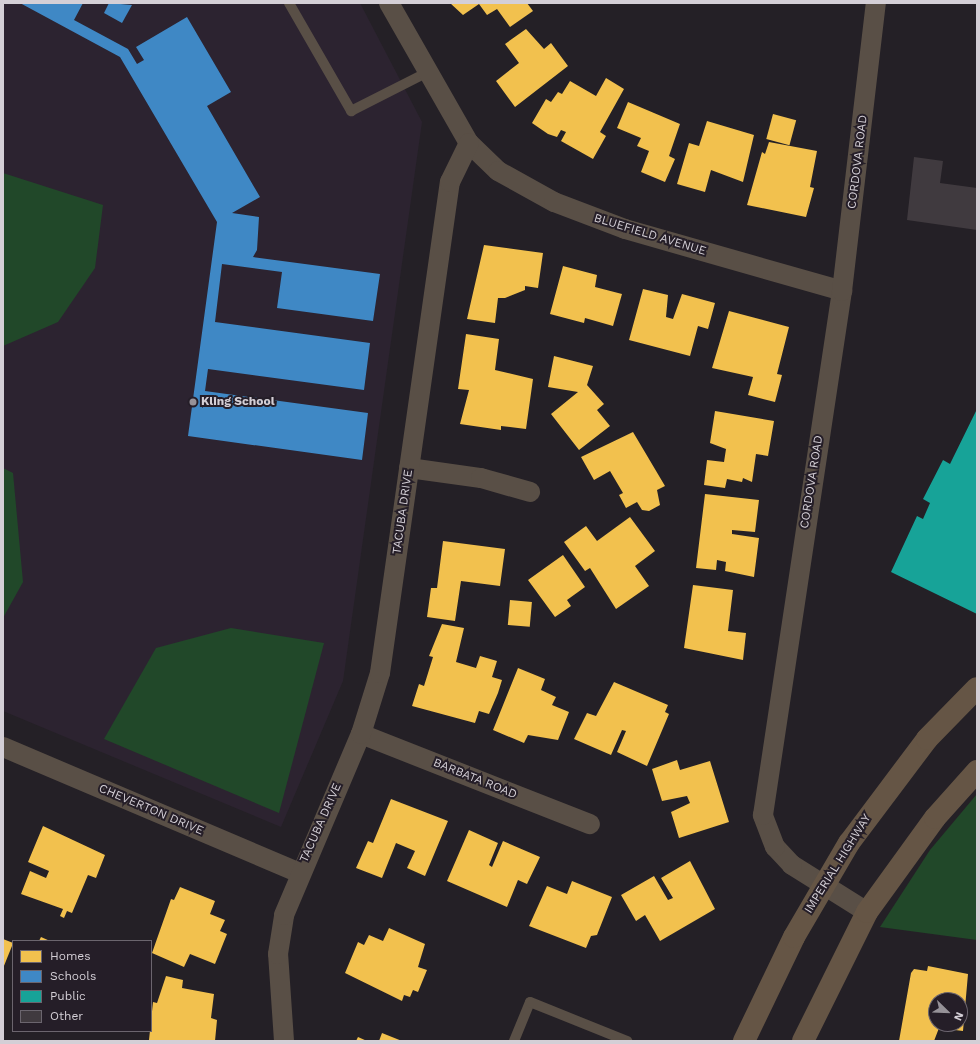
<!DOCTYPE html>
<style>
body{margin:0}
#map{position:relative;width:980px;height:1044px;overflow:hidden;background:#242026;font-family:"Work Sans",sans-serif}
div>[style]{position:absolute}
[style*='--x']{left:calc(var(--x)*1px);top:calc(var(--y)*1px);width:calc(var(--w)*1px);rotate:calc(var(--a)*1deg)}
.built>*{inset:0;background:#2c2330}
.green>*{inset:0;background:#214829}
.homes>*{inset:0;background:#f2c14e;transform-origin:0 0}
.schools>*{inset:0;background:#3f88c5}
.public>*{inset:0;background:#17a398}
.building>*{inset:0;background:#403a3f}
.lane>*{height:10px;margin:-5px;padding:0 5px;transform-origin:5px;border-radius:5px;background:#594f46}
.street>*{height:20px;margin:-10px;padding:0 10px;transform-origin:10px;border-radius:10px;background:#594f46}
.primary>*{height:22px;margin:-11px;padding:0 11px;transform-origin:11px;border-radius:11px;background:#655545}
.dots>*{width:11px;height:11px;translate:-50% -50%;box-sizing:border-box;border:2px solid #251e28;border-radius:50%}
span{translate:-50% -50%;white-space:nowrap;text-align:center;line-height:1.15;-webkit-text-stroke:4px #251e28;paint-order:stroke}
.street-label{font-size:12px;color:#d4cfd6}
.poi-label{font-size:12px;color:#d4cfd6;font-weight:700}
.left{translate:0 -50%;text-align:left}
.frame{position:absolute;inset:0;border:4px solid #d4cfd6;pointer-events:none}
.legend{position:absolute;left:12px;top:940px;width:140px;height:92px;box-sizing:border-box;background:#251e28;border:1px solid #6b656e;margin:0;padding:5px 7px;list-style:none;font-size:12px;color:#d4cfd6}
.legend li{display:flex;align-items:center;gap:8px;height:20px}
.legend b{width:20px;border:1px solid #6b656e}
.north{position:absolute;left:928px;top:992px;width:40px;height:40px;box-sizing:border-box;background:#251e28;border:1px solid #6b656e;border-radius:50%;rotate:113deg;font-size:11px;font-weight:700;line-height:16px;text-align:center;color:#d4cfd6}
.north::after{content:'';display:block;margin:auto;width:14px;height:18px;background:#969298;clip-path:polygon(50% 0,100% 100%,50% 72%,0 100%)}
</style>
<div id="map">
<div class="built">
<div style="clip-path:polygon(3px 3px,360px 3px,422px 122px,343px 681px,281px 827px,3px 711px)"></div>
</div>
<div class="green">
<div style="clip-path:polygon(3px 173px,103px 205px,95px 268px,58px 322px,3px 346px)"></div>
<div style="clip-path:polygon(3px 468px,13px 473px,23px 582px,3px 618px)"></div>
<div style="clip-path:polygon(231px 628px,324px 643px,279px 813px,104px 739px,156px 648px)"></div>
<div style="clip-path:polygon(977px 794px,977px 940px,880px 927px,930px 850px)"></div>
</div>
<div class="homes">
<div style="clip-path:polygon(450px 3px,527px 3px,533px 11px,510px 27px,497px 9px,487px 15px,479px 4px,463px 15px)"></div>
<div style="clip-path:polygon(526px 29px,544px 49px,551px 43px,568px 66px,515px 107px,496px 81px,519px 63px,505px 44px)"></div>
<div style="clip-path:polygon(606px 78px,624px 89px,600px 132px,606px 136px,593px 159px,561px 141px,566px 132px,561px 130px,557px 137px,548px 134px,532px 123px,546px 99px,551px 102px,558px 92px,562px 94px,570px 81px,596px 96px)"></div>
<div style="clip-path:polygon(628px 102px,680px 124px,669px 156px,675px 159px,665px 182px,641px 172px,649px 151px,637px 146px,641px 138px,617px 128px)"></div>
<div style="left:773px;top:114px;width:24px;height:26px;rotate:15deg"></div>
<div style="clip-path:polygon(707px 121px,754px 135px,743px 182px,711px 170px,705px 192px,677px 184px,689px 143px,699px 146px)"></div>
<div style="clip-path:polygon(769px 142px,817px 151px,810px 187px,814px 188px,806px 217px,747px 205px,762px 152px,765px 154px)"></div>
<div style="clip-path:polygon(484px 245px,543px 253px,538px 288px,525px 286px,525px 290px,505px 298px,498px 298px,495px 323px,467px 319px)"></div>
<div style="clip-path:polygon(563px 266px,597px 275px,595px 287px,622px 294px,613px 326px,585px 318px,584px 323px,550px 314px)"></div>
<div style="clip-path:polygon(643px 289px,668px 295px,666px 317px,673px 319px,682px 294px,715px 303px,708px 329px,698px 326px,690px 356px,629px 340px)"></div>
<div style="clip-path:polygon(729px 311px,789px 327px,777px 374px,782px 375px,775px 402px,748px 395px,753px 377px,712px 368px)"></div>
<div style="clip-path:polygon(466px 334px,499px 339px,495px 370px,533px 379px,526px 429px,501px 426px,501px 430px,460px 424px,469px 390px,458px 389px)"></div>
<div style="clip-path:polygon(554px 356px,593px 366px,587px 385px,604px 404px,597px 410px,610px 426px,579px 450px,551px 414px,578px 392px,548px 387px)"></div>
<div style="clip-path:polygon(715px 411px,774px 421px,768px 456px,756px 454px,752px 482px,743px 478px,742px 482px,727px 479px,725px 488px,704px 485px,707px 460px,724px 462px,726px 449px,710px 443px)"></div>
<div style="clip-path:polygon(633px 432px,665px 486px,657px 490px,660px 505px,649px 511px,642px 510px,637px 502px,626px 508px,619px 495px,623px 493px,610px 471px,594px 480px,581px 457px)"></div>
<div style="clip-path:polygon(705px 494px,759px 500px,755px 532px,732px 530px,732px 534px,759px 538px,754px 577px,725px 571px,726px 562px,717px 560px,716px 570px,696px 568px)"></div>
<div style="clip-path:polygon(630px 517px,655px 551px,635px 566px,649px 586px,616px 609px,590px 568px,585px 571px,564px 542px,586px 526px,597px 541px)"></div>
<div style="clip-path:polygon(443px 541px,505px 549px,500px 586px,461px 581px,455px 621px,427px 617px,431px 588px,437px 588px)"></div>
<div style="clip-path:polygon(563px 555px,585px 587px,567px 600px,571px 606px,555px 617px,528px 580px)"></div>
<div style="clip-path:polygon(693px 585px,733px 590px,728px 631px,746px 633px,743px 660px,684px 648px)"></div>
<div style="left:510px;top:600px;width:22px;height:25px;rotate:5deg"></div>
<div style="clip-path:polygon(442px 624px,464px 628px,456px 662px,476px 668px,480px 656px,497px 661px,492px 677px,502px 680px,498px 693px,489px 714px,479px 711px,475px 723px,412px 706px,419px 684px,424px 686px,433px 657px,429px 656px)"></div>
<div style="clip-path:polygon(518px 668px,545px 679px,541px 690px,556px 697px,552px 705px,569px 712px,558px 740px,528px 735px,524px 743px,493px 730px)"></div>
<div style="clip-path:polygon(614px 682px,668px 705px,665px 712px,669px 714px,647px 766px,617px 752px,626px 731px,622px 730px,611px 755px,574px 739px,587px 713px,596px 716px)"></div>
<div style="clip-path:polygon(677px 760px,680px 770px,710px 761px,729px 822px,679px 838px,671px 812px,690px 803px,687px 796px,662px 801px,652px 769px)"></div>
<div style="clip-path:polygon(391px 799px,448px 821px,425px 876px,407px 868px,415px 851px,396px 843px,382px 878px,356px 868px,368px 841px,373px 843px)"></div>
<div style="clip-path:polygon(43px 826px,105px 855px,96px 878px,88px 875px,72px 913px,67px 911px,64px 918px,60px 916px,63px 909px,21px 894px,30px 871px,46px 878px,49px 871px,28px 862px)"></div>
<div style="clip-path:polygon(469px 830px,498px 843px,489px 865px,492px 867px,503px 841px,540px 857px,527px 884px,518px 880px,507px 907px,447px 881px)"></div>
<div style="clip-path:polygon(690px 861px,715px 909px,660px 941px,645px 915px,636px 921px,621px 895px,654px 876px,668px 900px,673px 898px,661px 878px)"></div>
<div style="clip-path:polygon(572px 881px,612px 897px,597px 935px,591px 936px,586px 948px,529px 926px,547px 886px,567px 894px)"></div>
<div style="clip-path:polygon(180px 887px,215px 901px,210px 914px,225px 920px,220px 931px,227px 934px,215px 964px,190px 954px,184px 967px,152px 953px,171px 899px,174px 900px)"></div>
<div style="clip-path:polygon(389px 928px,425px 944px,418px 967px,427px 970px,418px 992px,413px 990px,410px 997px,404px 995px,402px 1001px,345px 973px,358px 942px,364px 945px,369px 935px,383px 941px)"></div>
<div style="clip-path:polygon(41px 937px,50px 941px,39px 941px)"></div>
<div style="left:3px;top:939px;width:11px;height:71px;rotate:22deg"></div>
<div style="clip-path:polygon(evenodd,928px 966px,968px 974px,963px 1031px,939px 1028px,934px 1041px,899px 1041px,911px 973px,914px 969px,927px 971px,928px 966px,936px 1000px,960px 1000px,960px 1024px,936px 1024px,936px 1000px)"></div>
<div style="clip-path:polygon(166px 976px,183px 980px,182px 988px,214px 994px,211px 1018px,217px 1020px,215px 1041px,149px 1040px,153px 1002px,157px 1003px)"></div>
<div style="clip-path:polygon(382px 1033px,402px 1041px,379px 1041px)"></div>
<div style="clip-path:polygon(358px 1037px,367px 1041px,356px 1041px)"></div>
</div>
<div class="schools">
<div style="clip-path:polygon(20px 3px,83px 3px,74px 20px,128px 49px,137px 64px,144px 60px,136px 47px,187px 17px,231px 92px,207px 106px,260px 197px,232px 213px,259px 217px,257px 250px,253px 257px,380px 274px,373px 321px,277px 308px,282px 272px,222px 264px,215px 322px,370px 343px,364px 390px,208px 369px,205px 391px,368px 413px,362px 460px,188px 436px,217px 222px,120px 57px)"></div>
<div style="clip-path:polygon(109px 3px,132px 5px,122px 23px,104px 13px)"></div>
</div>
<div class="public">
<div style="clip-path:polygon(977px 409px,976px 544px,977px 614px,891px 572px,917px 516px,923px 519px,930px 503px,923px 499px,943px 460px,950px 464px)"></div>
</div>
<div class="building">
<div style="clip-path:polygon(914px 157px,943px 161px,940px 183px,977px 188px,977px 230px,907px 220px)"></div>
</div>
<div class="lane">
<div style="--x:289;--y:3;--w:125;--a:60.1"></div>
<div style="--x:351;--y:111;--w:86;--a:-26.9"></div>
<div style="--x:514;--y:1041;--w:42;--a:-67.7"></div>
<div style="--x:530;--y:1002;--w:105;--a:21.9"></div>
</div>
<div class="street">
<div style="--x:389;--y:3;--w:161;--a:60.3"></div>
<div style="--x:469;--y:143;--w:40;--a:44"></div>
<div style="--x:498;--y:171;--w:64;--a:29"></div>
<div style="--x:554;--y:202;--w:76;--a:20.8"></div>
<div style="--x:625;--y:229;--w:226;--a:15.9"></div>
<div style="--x:409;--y:468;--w:73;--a:7.9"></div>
<div style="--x:481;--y:478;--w:51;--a:15.9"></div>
<div style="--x:361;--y:734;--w:246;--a:21.5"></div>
<div style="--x:3;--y:747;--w:323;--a:23"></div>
<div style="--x:867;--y:912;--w:89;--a:-147.9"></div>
<div style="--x:792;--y:865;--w:25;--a:-133"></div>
<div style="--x:775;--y:847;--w:34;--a:-111"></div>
<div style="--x:763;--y:815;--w:530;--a:-81.43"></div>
<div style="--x:842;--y:291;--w:290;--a:-83.3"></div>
<div style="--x:284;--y:1041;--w:87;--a:-93.9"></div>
<div style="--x:278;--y:954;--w:39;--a:-81"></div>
<div style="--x:284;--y:915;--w:197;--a:-67"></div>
<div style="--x:361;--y:734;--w:64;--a:-72.7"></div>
<div style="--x:380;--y:673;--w:496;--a:-81.9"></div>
<div style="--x:450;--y:182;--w:43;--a:-64"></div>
</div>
<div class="primary">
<div style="--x:744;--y:1041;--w:115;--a:-64.3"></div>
<div style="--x:794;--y:937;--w:109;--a:-59.7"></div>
<div style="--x:849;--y:843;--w:130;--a:-53.1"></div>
<div style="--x:927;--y:739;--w:71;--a:-45.6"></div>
<div style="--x:803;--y:1041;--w:144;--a:-63.6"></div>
<div style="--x:867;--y:912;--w:116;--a:-54.1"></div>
<div style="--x:935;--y:818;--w:63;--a:-48.2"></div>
</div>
<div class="dots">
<div style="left:193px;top:402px;background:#969298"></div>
</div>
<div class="street-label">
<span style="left:858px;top:162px;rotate:-83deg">CORDOVA ROAD</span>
<span style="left:650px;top:235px;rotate:17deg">BLUEFIELD AVENUE</span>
<span style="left:812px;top:482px;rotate:-81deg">CORDOVA ROAD</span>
<span style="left:403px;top:512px;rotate:-82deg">TACUBA DRIVE</span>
<span style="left:475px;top:779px;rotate:22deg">BARBATA ROAD</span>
<span style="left:151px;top:810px;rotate:23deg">CHEVERTON DRIVE</span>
<span style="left:321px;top:823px;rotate:-66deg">TACUBA DRIVE</span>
<span style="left:838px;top:864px;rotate:-58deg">IMPERIAL HIGHWAY</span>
</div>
<div class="poi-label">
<span class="left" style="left:201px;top:402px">Kling School</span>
</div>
<div class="frame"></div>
<ul class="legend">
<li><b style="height:11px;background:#f2c14e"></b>Homes</li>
<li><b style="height:11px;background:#3f88c5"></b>Schools</li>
<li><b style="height:11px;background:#17a398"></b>Public</li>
<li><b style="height:11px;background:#403a3f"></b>Other</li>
</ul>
<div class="north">N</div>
</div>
